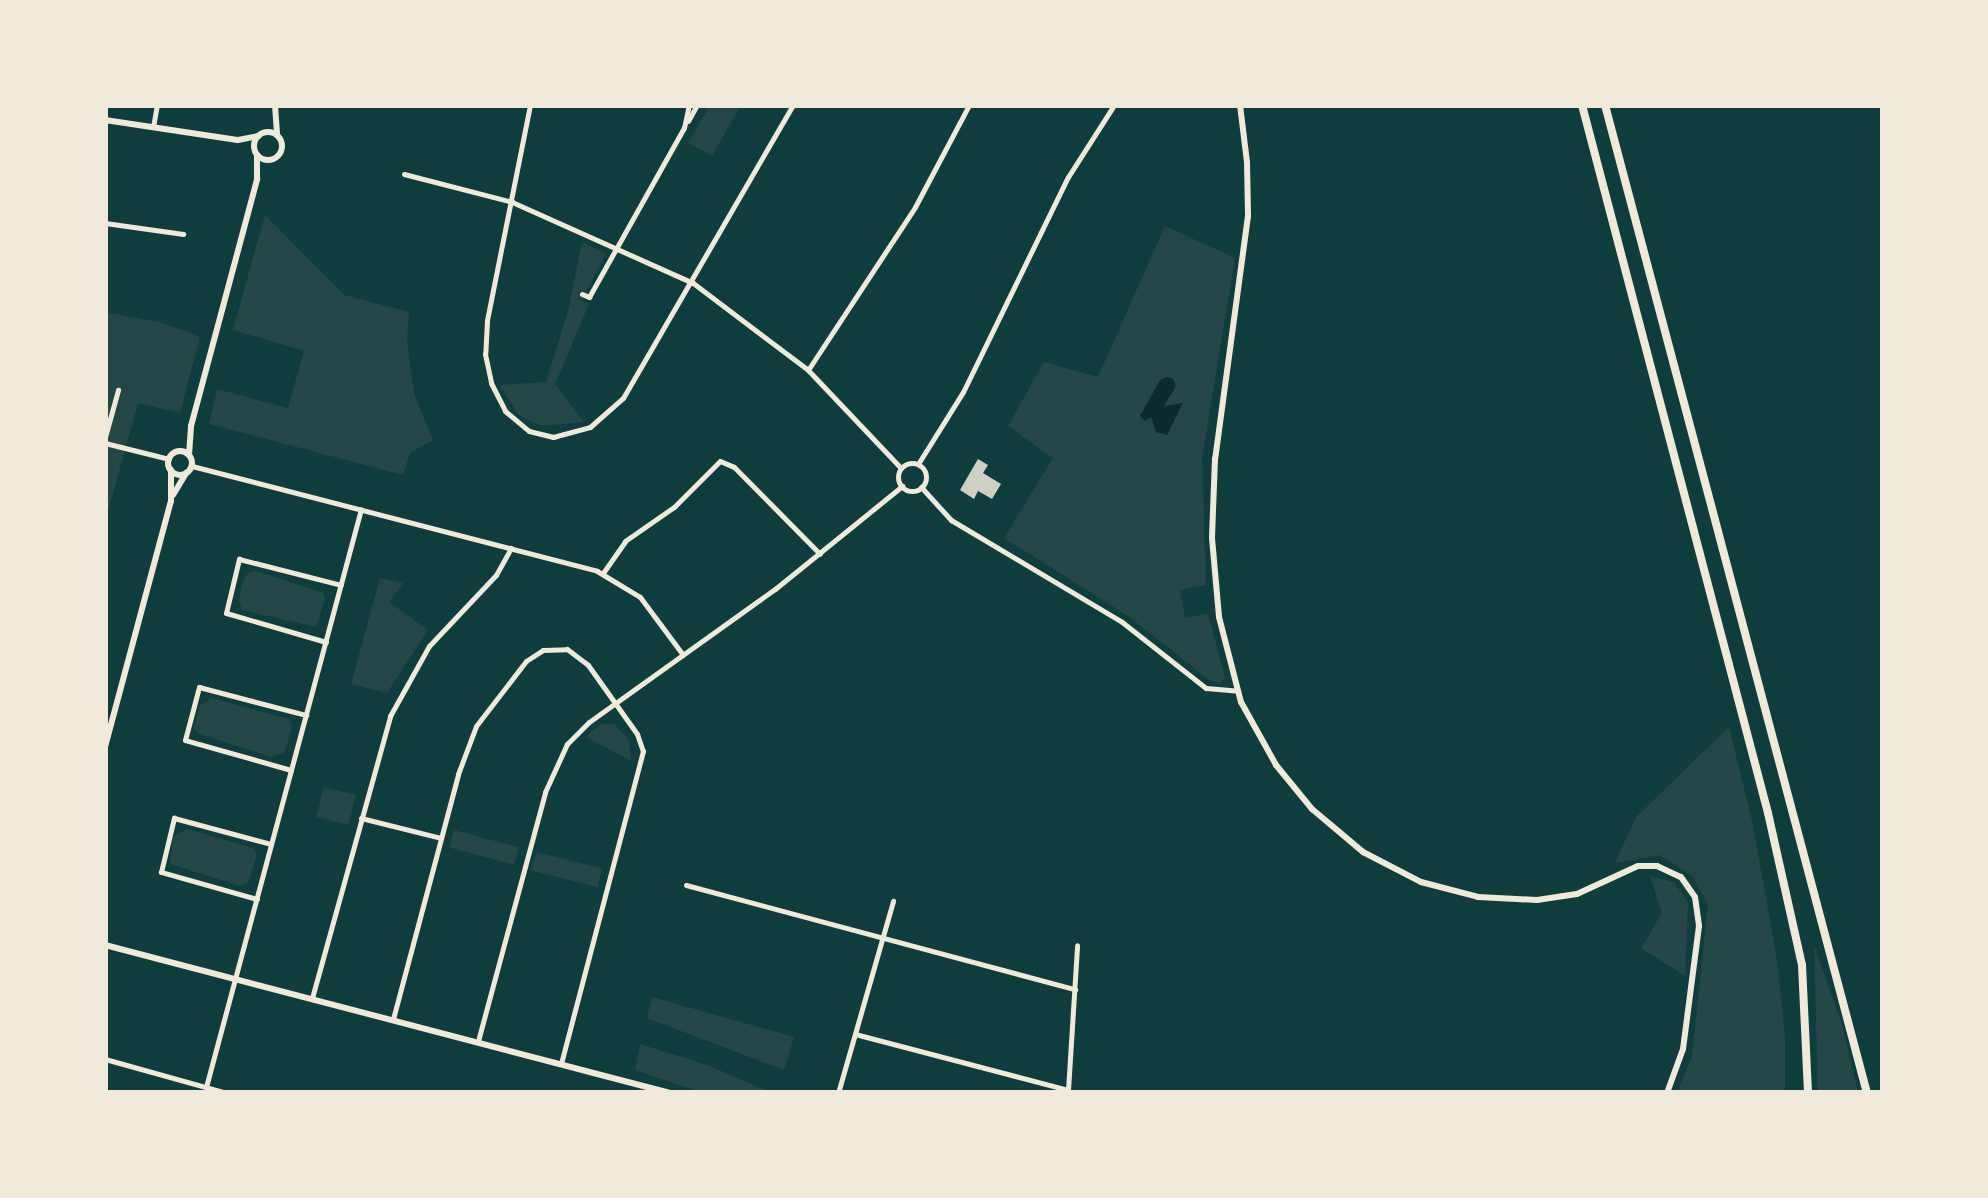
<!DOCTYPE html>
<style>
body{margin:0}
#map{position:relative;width:1988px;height:1198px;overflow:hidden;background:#0f3d3e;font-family:Inter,sans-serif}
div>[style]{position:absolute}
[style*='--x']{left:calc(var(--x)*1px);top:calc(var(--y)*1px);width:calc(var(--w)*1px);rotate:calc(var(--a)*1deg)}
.green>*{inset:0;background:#244646;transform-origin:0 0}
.water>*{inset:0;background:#0a2a2b}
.building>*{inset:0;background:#cfcfc3}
.minor>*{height:5px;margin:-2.5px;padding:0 2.5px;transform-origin:2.5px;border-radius:2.5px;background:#f1e9da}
.minor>.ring{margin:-2.5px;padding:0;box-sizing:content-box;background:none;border:5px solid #f1e9da;border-radius:50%}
.tertiary>*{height:6px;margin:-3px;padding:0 3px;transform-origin:3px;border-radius:3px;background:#f1e9da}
.tertiary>.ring{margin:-3px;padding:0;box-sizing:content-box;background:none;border:6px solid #f1e9da;border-radius:50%}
.trunk>*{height:8px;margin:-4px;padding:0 4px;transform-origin:4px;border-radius:4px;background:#f1e9da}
span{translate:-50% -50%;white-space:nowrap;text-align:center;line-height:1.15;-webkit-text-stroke:9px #f1e9da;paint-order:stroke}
.frame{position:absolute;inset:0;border:108px solid #f1e9da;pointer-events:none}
</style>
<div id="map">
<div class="green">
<div style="clip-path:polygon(710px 105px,741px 105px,712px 156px,688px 143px)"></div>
<div style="clip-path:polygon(265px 215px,344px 295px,409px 312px,407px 341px,414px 394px,433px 440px,410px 453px,403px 475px,209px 424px,217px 389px,288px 408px,304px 351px,233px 330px)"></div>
<div style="clip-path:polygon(1165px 226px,1235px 258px,1202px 459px,1206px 585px,1180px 590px,1185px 618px,1208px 614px,1225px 678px,1220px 683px,1209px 680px,1131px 618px,1004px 538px,1053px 458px,1008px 426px,1044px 362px,1098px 377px)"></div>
<div style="clip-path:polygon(582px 242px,606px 254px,582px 300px,589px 304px,555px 384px,584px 422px,540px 426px,519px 415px,499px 385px,546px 382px,569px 308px)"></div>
<div style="clip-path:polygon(105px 312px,163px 323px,200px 337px,180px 413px,138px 403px,105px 522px)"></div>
<div style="clip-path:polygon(256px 571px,323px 593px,325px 599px,316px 627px,242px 610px,239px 601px,243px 582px,247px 574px)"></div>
<div style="clip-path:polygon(380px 578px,403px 583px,389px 602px,428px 630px,387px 693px,351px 684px)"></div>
<div style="clip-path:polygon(212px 698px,289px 719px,292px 726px,285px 752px,272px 757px,199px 734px,194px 728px,199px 706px)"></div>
<div style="clip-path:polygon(614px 723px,629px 741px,631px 761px,586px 737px,599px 725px)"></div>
<div style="clip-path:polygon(1729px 727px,1753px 825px,1777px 960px,1785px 1035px,1785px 1093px,1677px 1093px,1692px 1056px,1708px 904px,1692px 876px,1659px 855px,1615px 863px,1636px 817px)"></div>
<div style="left:324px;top:787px;width:33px;height:31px;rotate:14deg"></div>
<div style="clip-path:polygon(187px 829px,253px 848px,257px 854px,249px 881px,240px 886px,170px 864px,173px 837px)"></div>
<div style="left:454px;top:830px;width:67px;height:18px;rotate:15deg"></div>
<div style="left:536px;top:852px;width:68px;height:19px;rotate:14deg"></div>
<div style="clip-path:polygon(1650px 876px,1674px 882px,1688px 903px,1685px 976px,1641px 948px,1662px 913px)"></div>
<div style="clip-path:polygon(1814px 945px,1843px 1028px,1858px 1093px,1818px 1093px)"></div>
<div style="clip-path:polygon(652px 997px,794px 1037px,784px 1070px,647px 1018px)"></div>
<div style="clip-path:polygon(640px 1044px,707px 1065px,773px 1093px,704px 1093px,635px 1070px)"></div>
</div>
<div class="water">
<div style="clip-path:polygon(1167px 377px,1173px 379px,1176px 386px,1164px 406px,1183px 403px,1167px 435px,1156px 432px,1151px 417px,1145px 421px,1140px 416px,1160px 380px)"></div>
</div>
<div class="building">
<div style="clip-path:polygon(978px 459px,988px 465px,983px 473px,1001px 484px,992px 499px,978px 491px,974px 499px,960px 490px)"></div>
</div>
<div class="minor">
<div style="--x:530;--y:105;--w:220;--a:101.3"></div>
<div style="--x:487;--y:321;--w:33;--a:93"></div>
<div style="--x:485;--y:354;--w:30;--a:78"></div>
<div style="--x:491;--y:383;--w:31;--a:63"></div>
<div style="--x:505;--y:411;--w:31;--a:40"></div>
<div style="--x:529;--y:431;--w:25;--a:14"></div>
<div style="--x:553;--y:437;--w:38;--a:-15"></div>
<div style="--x:590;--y:427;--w:44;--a:-41.3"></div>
<div style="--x:623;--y:398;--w:339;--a:-59.9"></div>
<div style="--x:688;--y:121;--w:18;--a:-61"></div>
<div style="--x:153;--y:127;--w:22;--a:-80"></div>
<div style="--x:404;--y:174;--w:112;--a:14.5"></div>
<div style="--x:512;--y:202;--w:198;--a:24.1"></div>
<div style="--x:693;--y:283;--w:144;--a:37.1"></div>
<div style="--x:808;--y:370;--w:135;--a:46.5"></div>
<div style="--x:105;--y:223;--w:79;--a:8"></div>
<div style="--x:582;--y:294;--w:8;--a:23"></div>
<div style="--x:589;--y:297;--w:194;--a:-60.7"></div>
<div style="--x:684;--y:128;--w:24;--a:-78"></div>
<div style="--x:808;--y:370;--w:195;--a:-56.7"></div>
<div style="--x:915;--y:207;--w:115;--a:-62.1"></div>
<div style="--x:105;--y:437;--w:49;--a:-74.5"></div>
<div style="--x:105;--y:443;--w:66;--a:14"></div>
<div class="ring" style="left:898px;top:463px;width:23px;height:23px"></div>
<div style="--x:918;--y:464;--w:85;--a:-58"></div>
<div style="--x:963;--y:392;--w:239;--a:-64"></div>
<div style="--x:1068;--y:177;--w:85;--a:-57.4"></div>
<div style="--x:192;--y:466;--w:418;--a:14.5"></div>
<div style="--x:597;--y:571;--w:50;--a:31.2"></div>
<div style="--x:640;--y:597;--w:72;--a:53.4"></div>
<div style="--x:921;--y:487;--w:45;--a:47.7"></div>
<div style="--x:951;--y:520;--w:199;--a:30.8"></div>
<div style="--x:1122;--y:622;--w:107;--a:38.2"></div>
<div style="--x:1206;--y:688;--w:32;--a:5"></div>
<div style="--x:603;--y:573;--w:39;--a:-55"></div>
<div style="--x:625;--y:541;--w:60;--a:-34.8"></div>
<div style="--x:674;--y:507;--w:65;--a:-45"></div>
<div style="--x:720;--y:461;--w:15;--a:23"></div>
<div style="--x:734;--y:467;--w:122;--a:45.3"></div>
<div style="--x:326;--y:642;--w:104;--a:-163.8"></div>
<div style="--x:226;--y:613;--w:56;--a:-76.5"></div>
<div style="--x:239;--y:559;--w:105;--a:14.3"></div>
<div style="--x:291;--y:770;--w:110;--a:-164.2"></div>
<div style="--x:185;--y:740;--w:55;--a:-75.2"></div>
<div style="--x:199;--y:687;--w:111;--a:14.7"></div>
<div style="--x:361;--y:818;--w:82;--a:14"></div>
<div style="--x:686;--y:885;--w:403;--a:15"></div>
<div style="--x:257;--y:899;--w:100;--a:-164.3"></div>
<div style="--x:161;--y:872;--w:56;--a:-76.5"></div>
<div style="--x:174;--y:818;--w:100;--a:15"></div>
<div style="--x:312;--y:998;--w:293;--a:-74.5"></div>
<div style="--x:390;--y:716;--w:80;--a:-60.9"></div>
<div style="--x:429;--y:646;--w:98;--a:-46.7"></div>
<div style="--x:496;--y:575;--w:31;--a:-61"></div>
<div style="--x:393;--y:1019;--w:253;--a:-75.1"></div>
<div style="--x:458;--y:774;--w:51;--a:-69.4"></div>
<div style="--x:476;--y:726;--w:82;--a:-52.4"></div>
<div style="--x:526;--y:661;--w:20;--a:-33"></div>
<div style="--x:543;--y:650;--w:24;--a:-2"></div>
<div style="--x:567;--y:649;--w:26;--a:37"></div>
<div style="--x:588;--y:665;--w:85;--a:54.6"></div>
<div style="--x:637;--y:734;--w:18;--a:71"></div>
<div style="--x:643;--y:751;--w:323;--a:104.7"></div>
<div style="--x:855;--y:1034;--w:220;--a:14.7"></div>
<div style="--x:478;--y:1041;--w:258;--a:-74.9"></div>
<div style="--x:545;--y:792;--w:53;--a:-65.4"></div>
<div style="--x:567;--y:744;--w:31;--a:-45"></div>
<div style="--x:589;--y:722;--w:229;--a:-35.6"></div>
<div style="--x:775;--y:589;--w:164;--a:-39"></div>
<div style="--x:105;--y:1059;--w:127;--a:15.6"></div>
<div style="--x:206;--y:1087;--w:598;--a:-74.99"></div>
<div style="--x:1068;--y:1090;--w:145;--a:-86.4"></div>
<div style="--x:838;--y:1093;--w:200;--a:-74"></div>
</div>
<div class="tertiary">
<div style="--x:275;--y:105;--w:30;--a:86"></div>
<div style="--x:1240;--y:105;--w:57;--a:83"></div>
<div style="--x:1247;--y:162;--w:54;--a:88.9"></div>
<div style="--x:1248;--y:216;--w:245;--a:97.7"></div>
<div style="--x:1215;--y:459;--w:79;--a:92.2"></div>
<div style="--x:1212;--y:538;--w:79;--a:84.9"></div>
<div style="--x:1219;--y:617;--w:88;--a:75.5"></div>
<div style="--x:1241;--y:702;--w:72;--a:60.9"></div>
<div style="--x:1276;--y:765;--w:57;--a:50.7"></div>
<div style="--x:1312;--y:809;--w:67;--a:40.1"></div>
<div style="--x:1363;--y:852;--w:65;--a:27.3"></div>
<div style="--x:1421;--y:882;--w:59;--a:14.7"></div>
<div style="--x:1478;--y:897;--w:59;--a:2.9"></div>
<div style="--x:1537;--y:900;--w:40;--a:-8.5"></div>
<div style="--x:1577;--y:894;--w:67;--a:-24.7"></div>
<div style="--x:1638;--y:866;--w:19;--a:0"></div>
<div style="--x:1657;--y:866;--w:26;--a:25"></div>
<div style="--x:1681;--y:877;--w:24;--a:55"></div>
<div style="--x:1695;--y:897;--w:29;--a:82"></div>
<div style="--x:1699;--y:926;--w:124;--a:97.4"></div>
<div style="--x:1683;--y:1049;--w:47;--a:110"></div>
<div style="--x:105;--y:120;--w:134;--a:8.6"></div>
<div style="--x:238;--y:140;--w:21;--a:-11"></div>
<div class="ring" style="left:254px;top:132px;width:22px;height:22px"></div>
<div class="ring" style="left:168px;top:451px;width:18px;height:18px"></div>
<div style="--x:189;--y:455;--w:29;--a:-86"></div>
<div style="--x:191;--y:426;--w:256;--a:-75"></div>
<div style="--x:257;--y:179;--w:24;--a:-90"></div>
<div style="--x:173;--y:495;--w:26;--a:-59"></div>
<div style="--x:105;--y:747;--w:255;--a:-75"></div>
<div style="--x:171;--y:501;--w:31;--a:-90"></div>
<div style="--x:105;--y:945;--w:584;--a:14.68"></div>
</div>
<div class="trunk">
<div style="--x:1582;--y:105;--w:732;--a:75.28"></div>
<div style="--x:1768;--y:813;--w:156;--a:77.4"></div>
<div style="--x:1802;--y:965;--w:128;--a:87.3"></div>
<div style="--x:1605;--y:105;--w:1022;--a:75.15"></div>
</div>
<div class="frame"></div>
</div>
